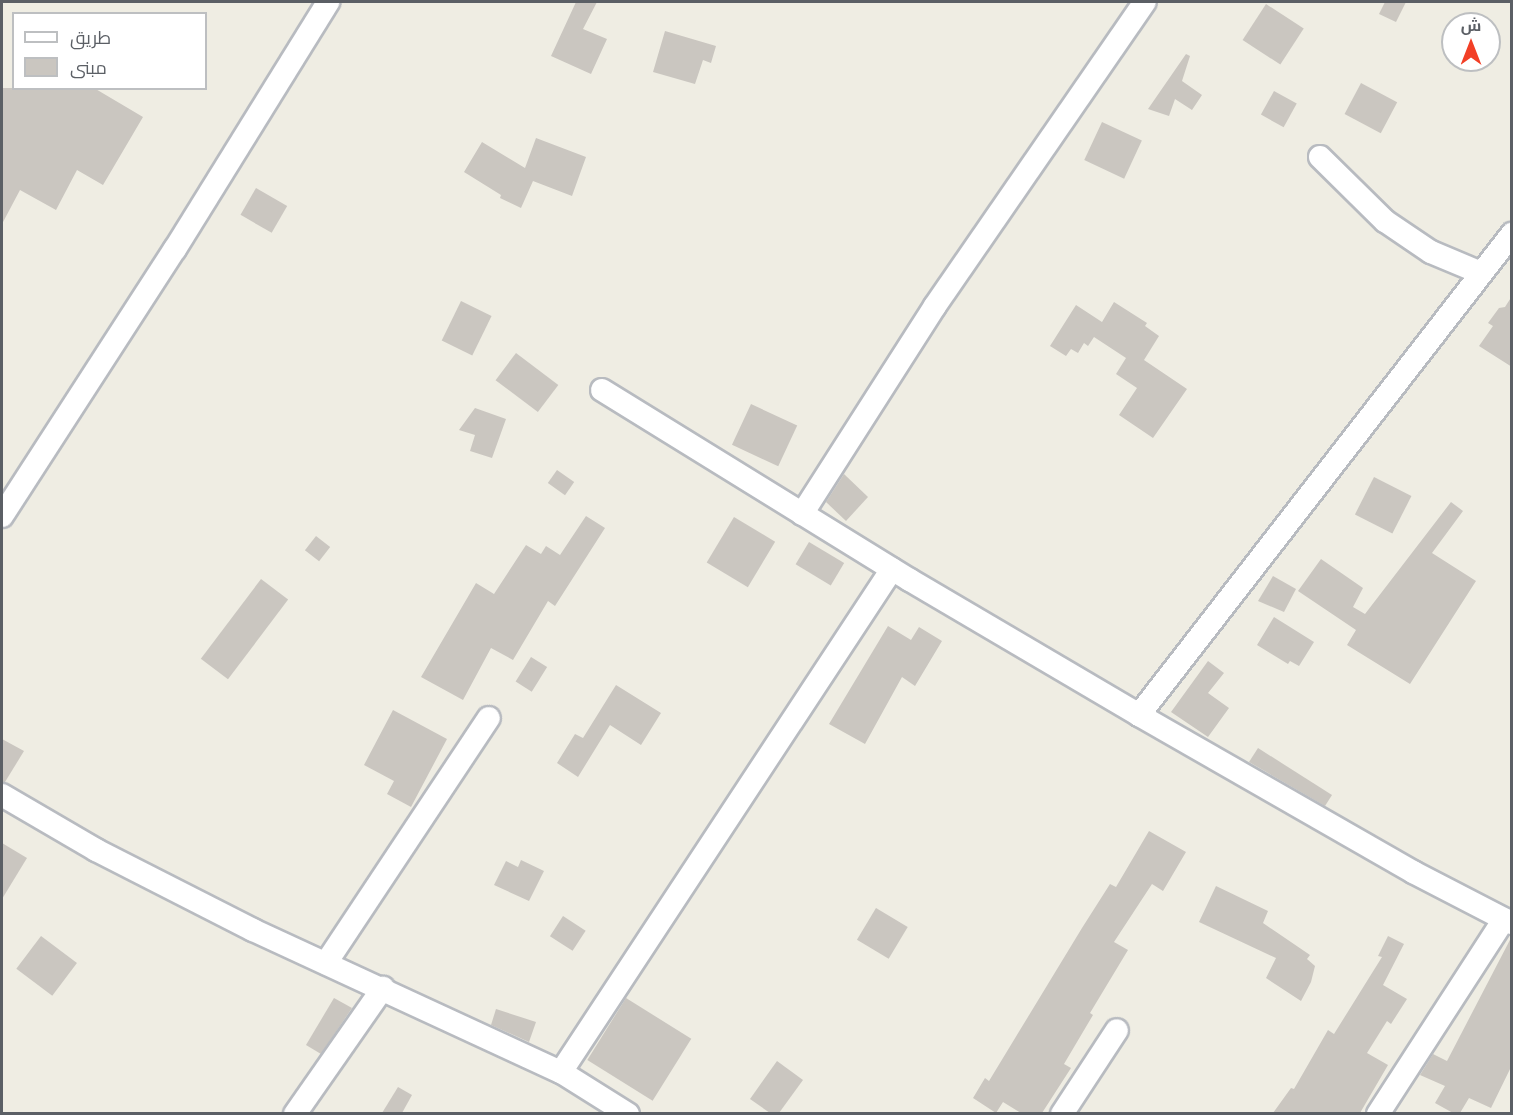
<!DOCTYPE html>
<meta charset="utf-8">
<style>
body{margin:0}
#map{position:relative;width:1513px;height:1115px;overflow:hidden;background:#efede3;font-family:"Fira Sans",Cairo,sans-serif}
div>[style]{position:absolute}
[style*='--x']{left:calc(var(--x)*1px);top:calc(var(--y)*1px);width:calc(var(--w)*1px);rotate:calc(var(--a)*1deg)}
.building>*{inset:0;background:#cac6c0;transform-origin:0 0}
.roads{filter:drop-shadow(2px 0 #b8bbc0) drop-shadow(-2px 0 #b8bbc0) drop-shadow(0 2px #b8bbc0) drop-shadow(0 -2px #b8bbc0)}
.street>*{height:22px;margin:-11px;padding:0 11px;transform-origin:11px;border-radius:11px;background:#fff}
span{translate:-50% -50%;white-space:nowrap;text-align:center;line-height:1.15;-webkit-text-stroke:6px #fff;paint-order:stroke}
.frame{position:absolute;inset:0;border:3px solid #5b5f65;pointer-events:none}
.legend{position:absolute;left:12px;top:12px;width:195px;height:78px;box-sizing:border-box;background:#fff;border:2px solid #bdbfc1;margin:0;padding:8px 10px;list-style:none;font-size:18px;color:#5b5f65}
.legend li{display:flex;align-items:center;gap:12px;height:30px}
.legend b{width:30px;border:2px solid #bdbfc1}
.north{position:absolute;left:1441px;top:12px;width:60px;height:60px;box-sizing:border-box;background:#fff;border:2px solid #bdbfc1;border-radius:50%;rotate:0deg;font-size:16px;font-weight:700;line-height:24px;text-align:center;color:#5b5f65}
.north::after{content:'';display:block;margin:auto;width:21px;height:27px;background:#f23f26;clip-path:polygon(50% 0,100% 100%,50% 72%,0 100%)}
</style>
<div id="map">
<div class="building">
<div style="clip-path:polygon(576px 2px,597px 2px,583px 29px,607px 39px,591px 74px,551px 56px)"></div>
<div style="clip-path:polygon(1385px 2px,1406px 2px,1396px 22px,1379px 14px)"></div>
<div style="left:1266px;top:4px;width:45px;height:43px;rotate:33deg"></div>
<div style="clip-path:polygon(665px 31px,716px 46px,711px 63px,703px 60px,695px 84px,653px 72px)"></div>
<div style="clip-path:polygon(1186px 54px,1190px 56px,1182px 81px,1202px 95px,1192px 110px,1175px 99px,1169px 116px,1148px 109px)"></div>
<div style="left:1361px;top:83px;width:41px;height:35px;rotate:28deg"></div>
<div style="clip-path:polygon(2px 88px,94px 88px,143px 117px,103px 185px,77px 170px,56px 210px,20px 190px,2px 224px)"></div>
<div style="left:1274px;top:91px;width:26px;height:27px;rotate:29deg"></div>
<div style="left:1102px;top:122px;width:44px;height:42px;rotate:25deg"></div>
<div style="clip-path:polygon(536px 138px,586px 157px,572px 196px,533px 181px,521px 208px,500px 198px,501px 195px,464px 172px,482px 142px,525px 168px)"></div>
<div style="left:256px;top:188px;width:36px;height:31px;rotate:30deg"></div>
<div style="clip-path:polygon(1512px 296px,1512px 367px,1479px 346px,1493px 326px,1488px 323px,1499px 308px,1505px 307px)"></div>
<div style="left:461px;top:301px;width:34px;height:44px;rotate:26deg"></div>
<div style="clip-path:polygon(1114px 302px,1147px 323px,1145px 326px,1159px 336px,1144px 360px,1187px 389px,1153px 438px,1119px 415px,1137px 388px,1116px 374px,1126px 358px,1094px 337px,1088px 346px,1084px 343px,1078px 353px,1071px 349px,1066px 356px,1050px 346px,1076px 305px,1102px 322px)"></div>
<div style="left:516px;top:353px;width:53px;height:34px;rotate:37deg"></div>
<div style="left:751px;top:404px;width:51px;height:45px;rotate:25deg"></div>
<div style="clip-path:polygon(475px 408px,506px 419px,492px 458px,470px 451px,475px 435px,459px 430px)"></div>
<div style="left:557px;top:470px;width:21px;height:16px;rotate:35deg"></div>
<div style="clip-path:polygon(844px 474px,868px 497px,846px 521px,826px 502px)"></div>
<div style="left:1374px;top:477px;width:42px;height:42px;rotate:27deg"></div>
<div style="clip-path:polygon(1451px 502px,1463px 511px,1432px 553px,1476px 581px,1410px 684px,1347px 645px,1356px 630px,1298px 591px,1321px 559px,1363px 588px,1353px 607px,1365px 614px)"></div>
<div style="clip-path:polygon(586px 516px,605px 528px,555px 606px,548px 601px,513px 660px,491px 648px,463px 700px,421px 677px,476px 583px,494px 594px,526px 545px,541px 554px,546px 546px,560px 555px)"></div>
<div style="left:734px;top:517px;width:48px;height:53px;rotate:31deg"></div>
<div style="left:316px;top:536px;width:18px;height:18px;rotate:38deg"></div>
<div style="left:809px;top:542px;width:41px;height:26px;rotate:31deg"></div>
<div style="clip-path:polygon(1273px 576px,1296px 589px,1284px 612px,1258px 601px)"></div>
<div style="left:261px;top:579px;width:34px;height:100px;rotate:37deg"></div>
<div style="clip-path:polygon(1274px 617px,1314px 642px,1299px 666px,1290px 661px,1288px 664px,1257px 645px)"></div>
<div style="clip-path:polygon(888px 626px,911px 640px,919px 627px,942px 641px,915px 686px,902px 677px,865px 744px,829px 724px)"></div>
<div style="left:531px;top:657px;width:19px;height:29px;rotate:32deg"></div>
<div style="clip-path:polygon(1208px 661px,1224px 673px,1208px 693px,1229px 708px,1208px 737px,1171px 712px)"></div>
<div style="clip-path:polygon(616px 685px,661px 713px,641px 745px,610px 725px,578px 777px,557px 763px,575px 734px,583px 738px)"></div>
<div style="clip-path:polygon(393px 710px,447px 739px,411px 807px,387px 794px,394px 781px,364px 765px)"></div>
<div style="clip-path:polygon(2px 739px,24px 751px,5px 782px,2px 782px)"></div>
<div style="clip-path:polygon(1258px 748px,1332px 795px,1325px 806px,1249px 762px)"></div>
<div style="clip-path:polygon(1149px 831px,1186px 852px,1163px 891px,1152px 884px,1114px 942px,1128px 950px,1090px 1013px,1093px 1015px,1064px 1064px,1071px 1068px,1042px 1113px,1021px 1113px,1003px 1102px,996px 1113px,973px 1098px,985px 1078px,989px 1081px,1082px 928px,1110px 884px,1116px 887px)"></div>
<div style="clip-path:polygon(2px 843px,27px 858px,2px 899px)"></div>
<div style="clip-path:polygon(521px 860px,544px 871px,529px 901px,494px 885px,506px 861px,518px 867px)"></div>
<div style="clip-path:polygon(1216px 886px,1268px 911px,1263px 923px,1310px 955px,1307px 959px,1315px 966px,1311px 982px,1301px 1001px,1266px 978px,1276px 958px,1199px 922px)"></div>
<div style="left:876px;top:908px;width:37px;height:37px;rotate:31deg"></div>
<div style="left:563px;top:916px;width:27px;height:24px;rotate:33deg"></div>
<div style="left:41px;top:936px;width:45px;height:41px;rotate:37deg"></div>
<div style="clip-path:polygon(1388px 936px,1404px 944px,1383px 985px,1407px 999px,1391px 1024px,1387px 1021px,1367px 1053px,1388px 1065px,1360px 1113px,1273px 1113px,1291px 1088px,1294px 1089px,1328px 1030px,1334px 1034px,1382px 957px,1378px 956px)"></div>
<div style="clip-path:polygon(1512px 936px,1512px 1065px,1491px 1108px,1469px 1098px,1460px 1113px,1453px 1113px,1435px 1103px,1445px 1086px,1420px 1075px,1433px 1054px,1447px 1061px)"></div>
<div style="clip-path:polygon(334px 998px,352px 1008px,321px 1054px,306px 1045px)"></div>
<div style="left:626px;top:998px;width:77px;height:73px;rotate:32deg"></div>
<div style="clip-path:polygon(496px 1009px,536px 1022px,529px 1042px,491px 1025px)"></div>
<div style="clip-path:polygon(777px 1061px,803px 1080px,779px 1113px,770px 1113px,750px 1099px)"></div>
<div style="clip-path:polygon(398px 1087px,412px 1095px,402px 1113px,382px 1113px)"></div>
</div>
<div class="roads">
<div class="street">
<div style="--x:1320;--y:157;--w:91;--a:44.6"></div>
<div style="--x:1385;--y:221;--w:55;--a:34"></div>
<div style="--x:1431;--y:252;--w:54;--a:22.8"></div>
<div style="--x:602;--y:390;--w:362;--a:31.7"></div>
<div style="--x:910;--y:580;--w:266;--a:30.5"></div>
<div style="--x:1139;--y:715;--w:316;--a:29.8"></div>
<div style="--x:1413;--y:872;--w:111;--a:27.3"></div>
<div style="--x:802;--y:514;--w:247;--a:-57.4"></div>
<div style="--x:935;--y:306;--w:369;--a:-55.4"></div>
<div style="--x:2;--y:516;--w:318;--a:-57.1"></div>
<div style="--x:175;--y:249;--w:291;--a:-58.2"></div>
<div style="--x:1139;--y:715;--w:609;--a:-52.21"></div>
<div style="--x:2;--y:795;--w:109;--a:30.3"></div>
<div style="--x:96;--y:850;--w:176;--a:27"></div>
<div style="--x:253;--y:930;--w:339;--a:24.8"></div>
<div style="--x:561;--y:1072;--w:79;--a:32.1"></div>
<div style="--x:326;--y:963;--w:294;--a:-56.4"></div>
<div style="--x:561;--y:1072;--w:602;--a:-56.65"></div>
<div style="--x:295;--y:1114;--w:154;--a:-55.1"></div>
<div style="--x:1062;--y:1114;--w:100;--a:-56.8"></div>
<div style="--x:1378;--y:1114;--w:232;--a:-57.1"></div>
</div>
</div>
<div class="frame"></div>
<ul class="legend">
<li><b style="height:8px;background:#fff"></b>طريق</li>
<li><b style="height:16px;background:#cac6c0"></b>مبنى</li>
</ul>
<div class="north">ش</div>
</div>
